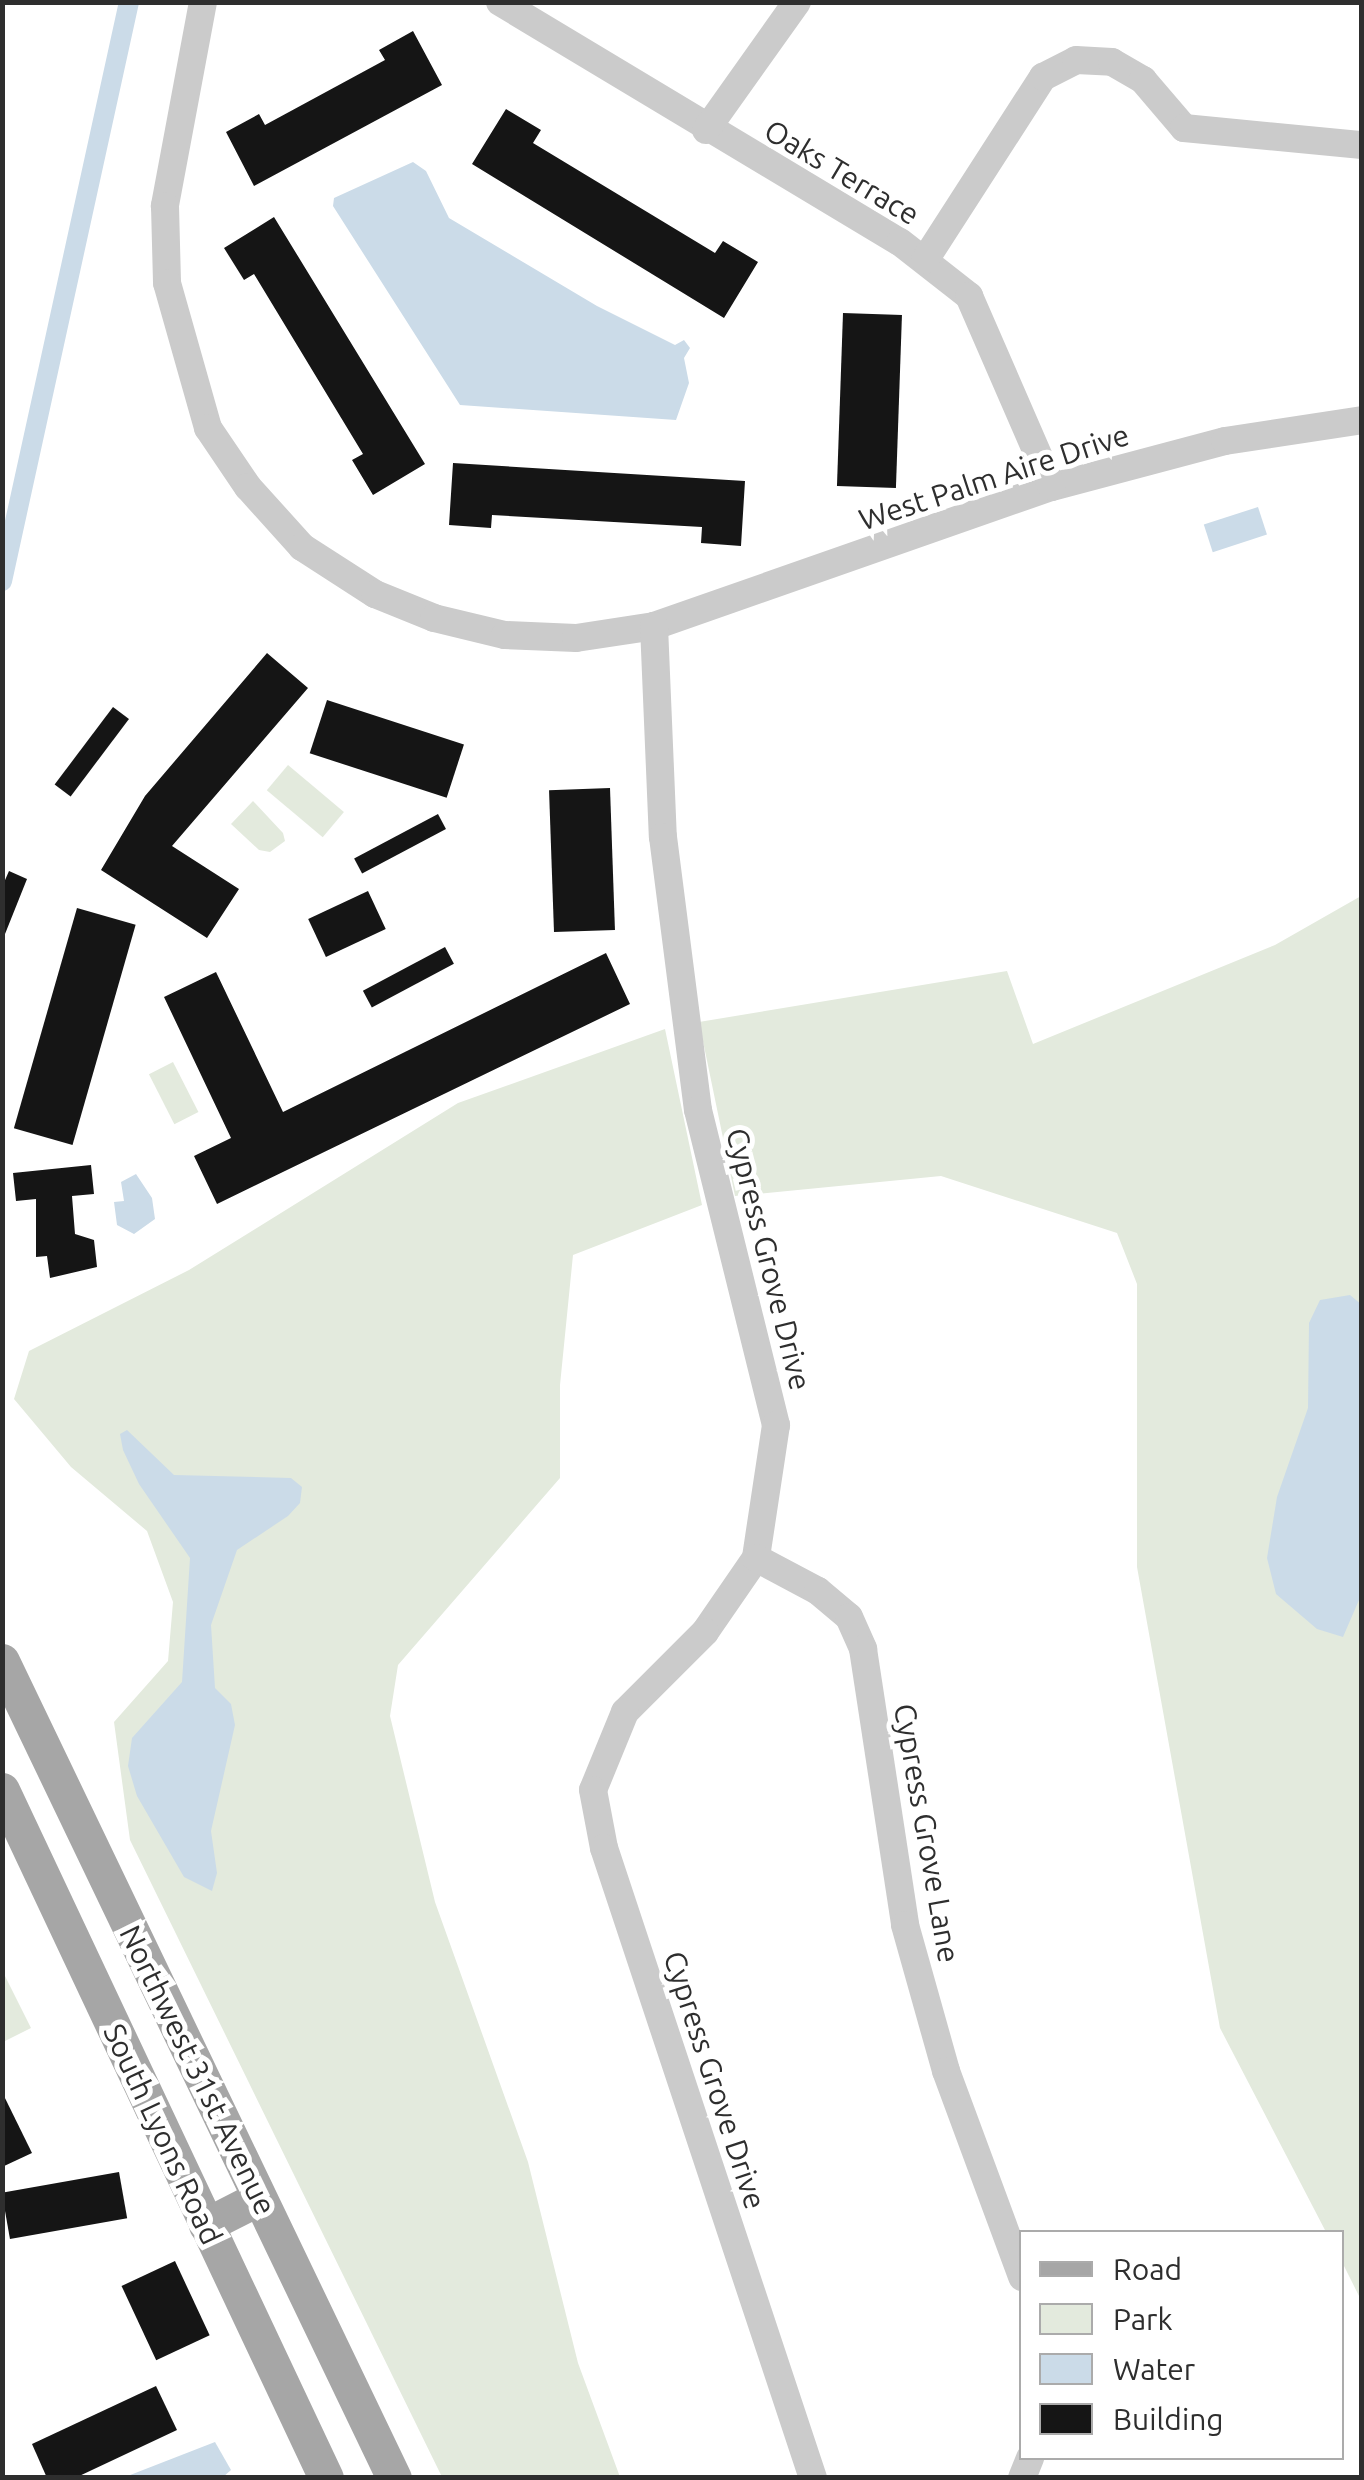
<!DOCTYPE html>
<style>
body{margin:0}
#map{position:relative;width:1364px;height:2480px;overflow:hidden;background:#fff;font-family:Ubuntu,sans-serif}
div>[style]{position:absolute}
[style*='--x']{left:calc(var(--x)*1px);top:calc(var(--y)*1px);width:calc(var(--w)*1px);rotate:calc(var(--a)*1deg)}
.green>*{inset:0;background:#e3eadd;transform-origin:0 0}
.water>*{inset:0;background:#cbdbe8;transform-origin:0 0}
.canal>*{height:20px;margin:-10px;padding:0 10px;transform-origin:10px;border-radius:10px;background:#cbdbe8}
.building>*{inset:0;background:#151515;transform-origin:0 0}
.minor>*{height:28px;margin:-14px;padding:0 14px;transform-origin:14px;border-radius:14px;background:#cbcbcb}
.major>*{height:35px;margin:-17.5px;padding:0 17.5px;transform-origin:17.5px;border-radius:17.5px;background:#a6a6a6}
span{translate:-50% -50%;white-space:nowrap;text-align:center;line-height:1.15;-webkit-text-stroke:10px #fff;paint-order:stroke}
.street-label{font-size:30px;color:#2e2e2e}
.frame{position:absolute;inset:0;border:5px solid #2e2e2e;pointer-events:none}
.legend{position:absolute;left:1019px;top:2230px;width:325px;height:230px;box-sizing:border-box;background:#fff;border:2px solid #ababab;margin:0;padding:12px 18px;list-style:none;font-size:30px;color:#2e2e2e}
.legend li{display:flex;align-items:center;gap:20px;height:50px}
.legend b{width:50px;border:2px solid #ababab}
</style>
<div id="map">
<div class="green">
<div style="left:288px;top:765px;width:73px;height:33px;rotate:40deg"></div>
<div style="clip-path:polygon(253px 801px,283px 833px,285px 841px,270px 852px,259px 850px,231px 824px)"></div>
<div style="clip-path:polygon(1361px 896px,1361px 2300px,1342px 2262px,1342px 2232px,1326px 2232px,1220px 2028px,1137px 1567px,1137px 1284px,1117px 1233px,941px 1176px,735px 1196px,699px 1022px,1007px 971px,1033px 1044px,1275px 945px)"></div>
<div style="clip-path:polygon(665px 1029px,702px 1205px,573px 1255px,560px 1385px,560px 1478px,398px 1665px,390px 1716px,435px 1902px,528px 2162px,578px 2363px,620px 2477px,442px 2477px,130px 1840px,114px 1722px,168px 1661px,173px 1602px,147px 1531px,71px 1467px,14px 1399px,29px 1351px,189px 1270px,458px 1103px)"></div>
<div style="left:173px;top:1062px;width:56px;height:27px;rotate:63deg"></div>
<div style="clip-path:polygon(2px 1970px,31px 2028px,3px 2042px,2px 2042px)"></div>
</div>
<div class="water">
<div style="clip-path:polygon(413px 162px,426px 171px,449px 218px,597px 306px,675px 345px,684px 340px,690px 348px,684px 358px,689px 383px,676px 420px,460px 405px,333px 206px,334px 198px)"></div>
<div style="left:1258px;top:507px;width:29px;height:57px;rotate:72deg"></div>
<div style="clip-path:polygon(136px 1174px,152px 1198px,155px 1219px,134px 1234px,117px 1225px,114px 1202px,124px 1201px,121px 1182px)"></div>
<div style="clip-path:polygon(1350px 1295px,1362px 1305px,1362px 1593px,1343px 1637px,1317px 1629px,1276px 1594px,1267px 1558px,1277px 1497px,1308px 1408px,1309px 1323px,1320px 1300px)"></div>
<div style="clip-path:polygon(127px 1430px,174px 1475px,291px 1478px,302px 1487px,300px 1503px,288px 1516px,237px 1550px,211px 1625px,215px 1688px,231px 1704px,235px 1725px,211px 1831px,217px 1873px,212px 1891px,184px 1877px,137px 1796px,128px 1766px,132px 1738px,182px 1682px,190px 1558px,139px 1484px,123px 1450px,120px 1434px)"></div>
<div style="clip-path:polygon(215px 2442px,231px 2470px,223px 2477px,125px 2477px)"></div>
</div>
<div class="canal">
<div style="--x:2;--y:581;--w:593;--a:-77.63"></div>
</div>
<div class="building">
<div style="clip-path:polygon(413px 31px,442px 85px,254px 186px,226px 132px,259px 114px,265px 125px,385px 60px,379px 50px)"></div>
<div style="clip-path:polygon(506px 109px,541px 130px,533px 143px,715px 253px,723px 241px,758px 262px,724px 318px,472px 164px)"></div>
<div style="clip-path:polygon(274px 217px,425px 464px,373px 495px,352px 460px,363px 454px,254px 274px,244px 280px,224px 248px)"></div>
<div style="left:843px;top:313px;width:59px;height:173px;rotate:2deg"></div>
<div style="clip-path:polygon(453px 463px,745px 481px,741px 546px,701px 543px,702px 527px,492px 515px,491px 528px,449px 525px)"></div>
<div style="clip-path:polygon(267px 653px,308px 688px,172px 846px,239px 889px,207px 938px,101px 870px,145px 796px)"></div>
<div style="left:327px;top:700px;width:144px;height:56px;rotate:18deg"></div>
<div style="left:113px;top:707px;width:20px;height:97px;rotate:37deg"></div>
<div style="left:610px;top:788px;width:142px;height:61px;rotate:88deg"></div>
<div style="left:438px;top:814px;width:17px;height:95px;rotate:62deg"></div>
<div style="clip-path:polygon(9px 871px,27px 879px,3px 939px,2px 887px)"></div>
<div style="left:368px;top:891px;width:42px;height:66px;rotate:65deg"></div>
<div style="left:77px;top:908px;width:61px;height:229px;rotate:16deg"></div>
<div style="left:445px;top:947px;width:19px;height:93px;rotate:62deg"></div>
<div style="clip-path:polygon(606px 953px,630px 1004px,217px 1204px,194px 1156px,231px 1138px,164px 997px,216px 972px,283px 1112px)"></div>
<div style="clip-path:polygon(91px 1165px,94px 1194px,72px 1196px,75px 1234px,94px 1240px,97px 1267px,50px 1278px,47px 1256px,36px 1257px,36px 1199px,16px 1201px,13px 1173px)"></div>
<div style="clip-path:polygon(2px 2092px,32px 2153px,2px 2167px)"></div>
<div style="left:119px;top:2172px;width:47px;height:119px;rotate:80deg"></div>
<div style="left:175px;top:2261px;width:82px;height:59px;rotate:65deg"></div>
<div style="clip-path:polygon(156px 2386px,177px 2430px,75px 2478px,47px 2478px,32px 2444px)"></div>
</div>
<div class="minor">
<div style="--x:203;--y:2;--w:208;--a:100.6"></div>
<div style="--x:165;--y:206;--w:77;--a:88.5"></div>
<div style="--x:167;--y:283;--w:151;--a:74.2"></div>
<div style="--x:208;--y:428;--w:71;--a:55.9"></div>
<div style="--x:248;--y:487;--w:81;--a:48"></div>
<div style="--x:302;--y:547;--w:87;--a:32.8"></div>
<div style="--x:375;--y:594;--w:64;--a:22.1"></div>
<div style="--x:434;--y:618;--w:73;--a:13.5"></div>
<div style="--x:505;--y:635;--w:71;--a:2.4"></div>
<div style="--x:576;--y:638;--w:79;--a:-8.7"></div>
<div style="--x:654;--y:626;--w:422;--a:-19.3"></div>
<div style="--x:1052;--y:487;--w:179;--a:-14.9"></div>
<div style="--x:1225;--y:441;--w:139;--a:-8.7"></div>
<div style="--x:500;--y:2;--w:466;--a:31"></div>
<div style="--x:900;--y:242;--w:88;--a:38"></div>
<div style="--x:969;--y:296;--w:208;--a:66.5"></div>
<div style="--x:706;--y:130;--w:157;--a:-54.6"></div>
<div style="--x:925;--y:260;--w:218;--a:-57.2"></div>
<div style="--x:1043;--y:77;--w:37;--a:-27"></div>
<div style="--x:1076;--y:60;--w:36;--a:3"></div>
<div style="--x:1112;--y:62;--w:36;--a:30"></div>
<div style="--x:1143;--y:80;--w:63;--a:49.5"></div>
<div style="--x:1184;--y:128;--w:179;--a:5.5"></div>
<div style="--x:654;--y:626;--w:211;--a:87.6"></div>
<div style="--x:663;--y:837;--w:275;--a:82.7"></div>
<div style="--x:698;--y:1110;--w:325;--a:76.1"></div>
<div style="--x:776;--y:1425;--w:134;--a:98.6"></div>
<div style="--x:756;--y:1558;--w:90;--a:124.6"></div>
<div style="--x:705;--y:1632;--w:113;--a:135"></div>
<div style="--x:625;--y:1712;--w:84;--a:112.3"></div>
<div style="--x:593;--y:1790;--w:59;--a:79.3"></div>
<div style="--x:604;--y:1848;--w:664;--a:71.65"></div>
<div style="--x:756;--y:1558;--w:70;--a:28"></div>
<div style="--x:818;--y:1591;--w:40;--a:40"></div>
<div style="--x:849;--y:1617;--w:35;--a:66"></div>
<div style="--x:863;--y:1649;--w:279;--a:81.3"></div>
<div style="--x:905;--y:1925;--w:152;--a:74.3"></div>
<div style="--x:946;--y:2071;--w:220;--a:69.7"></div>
<div style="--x:1022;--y:2478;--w:22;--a:-68"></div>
</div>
<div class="major">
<div style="--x:2;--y:1661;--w:906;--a:64.37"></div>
<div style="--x:2;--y:1790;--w:760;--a:64.78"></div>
<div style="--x:206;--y:2225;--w:59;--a:-27"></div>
</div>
<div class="street-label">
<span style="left:842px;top:172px;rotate:31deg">Oaks Terrace</span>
<span style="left:994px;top:477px;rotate:-18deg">West Palm Aire Drive</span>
<span style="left:769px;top:1259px;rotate:76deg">Cypress Grove Drive</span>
<span style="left:927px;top:1833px;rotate:80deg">Cypress Grove Lane</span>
<span style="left:198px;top:2070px;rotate:64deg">Northwest 31st Avenue</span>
<span style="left:715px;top:2080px;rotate:72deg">Cypress Grove Drive</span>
<span style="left:163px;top:2134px;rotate:65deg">South Lyons Road</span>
</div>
<div class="frame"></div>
<ul class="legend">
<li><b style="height:12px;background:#a6a6a6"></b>Road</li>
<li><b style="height:28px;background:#e3eadd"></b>Park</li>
<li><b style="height:28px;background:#cbdbe8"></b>Water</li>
<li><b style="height:28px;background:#151515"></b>Building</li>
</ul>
</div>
